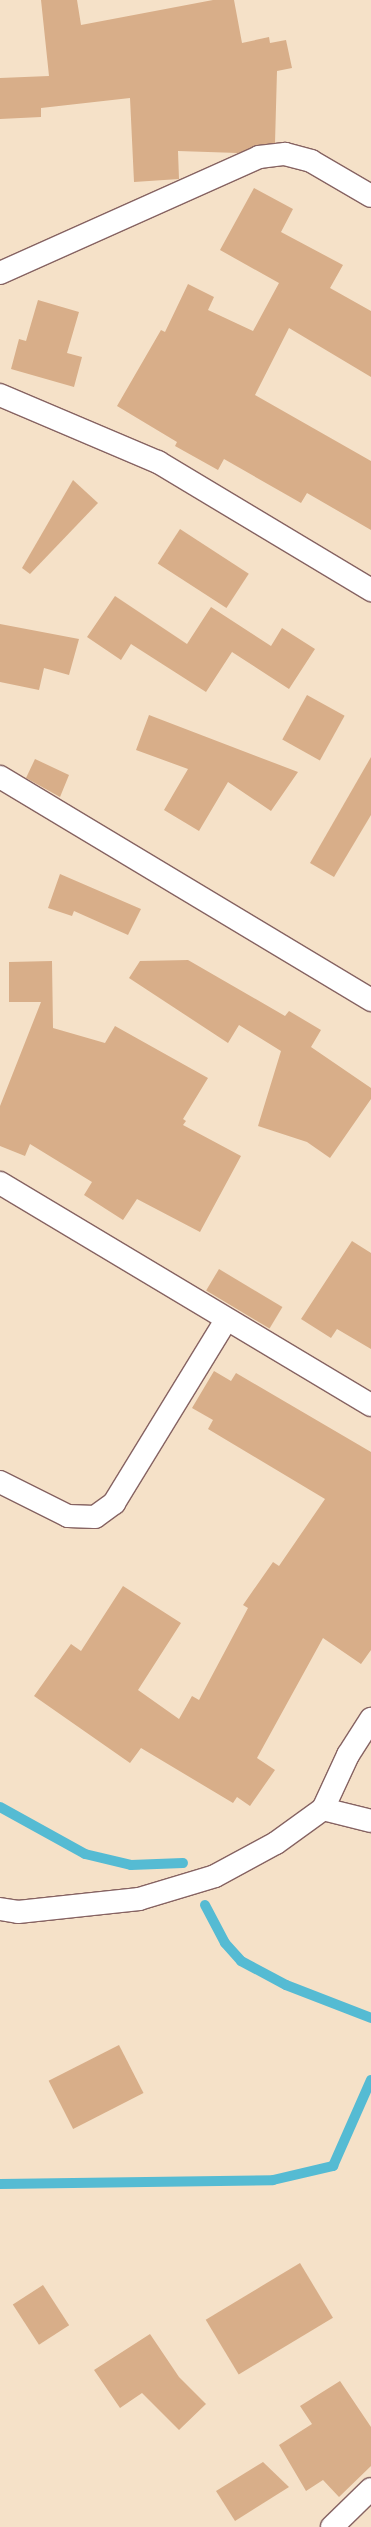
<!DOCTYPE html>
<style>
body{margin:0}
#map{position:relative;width:371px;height:2527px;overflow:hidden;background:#f5e1c8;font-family:Dekko,sans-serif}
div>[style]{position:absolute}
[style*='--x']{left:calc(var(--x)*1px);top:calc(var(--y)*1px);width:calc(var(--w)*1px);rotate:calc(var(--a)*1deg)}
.stream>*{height:10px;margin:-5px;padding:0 5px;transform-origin:5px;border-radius:5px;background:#55bbd3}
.building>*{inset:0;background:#d8ae89;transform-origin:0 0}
.roads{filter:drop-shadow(1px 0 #866362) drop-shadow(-1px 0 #866362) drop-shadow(0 1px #866362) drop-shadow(0 -1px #866362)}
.minor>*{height:22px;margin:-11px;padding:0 11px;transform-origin:11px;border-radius:11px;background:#fff}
span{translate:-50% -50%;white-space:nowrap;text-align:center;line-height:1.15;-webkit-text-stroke:3.5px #fff;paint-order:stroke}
</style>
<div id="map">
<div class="stream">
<div style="--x:0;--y:1807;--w:97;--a:28.9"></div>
<div style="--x:85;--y:1854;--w:47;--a:13.4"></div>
<div style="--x:131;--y:1865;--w:52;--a:-2.2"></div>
<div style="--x:205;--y:1905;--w:43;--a:62.2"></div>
<div style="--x:225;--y:1943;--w:24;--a:48"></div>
<div style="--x:241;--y:1961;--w:51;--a:28.1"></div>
<div style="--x:286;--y:1985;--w:91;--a:21.2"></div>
<div style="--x:0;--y:2184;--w:273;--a:-0.8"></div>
<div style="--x:273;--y:2180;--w:62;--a:-13.1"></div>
<div style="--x:333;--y:2166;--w:94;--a:-66.2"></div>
</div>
<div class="building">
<div style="clip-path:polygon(41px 0,77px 0,81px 25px,213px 0,234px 0,242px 43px,269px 37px,270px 43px,286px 40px,292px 68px,277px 71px,275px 143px,238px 153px,178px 151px,179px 179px,134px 182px,130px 98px,41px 108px,41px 117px,0 119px,0 78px,49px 76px)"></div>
<div style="clip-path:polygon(254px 188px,293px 209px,281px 232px,343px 265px,330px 288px,371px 311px,371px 377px,289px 328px,255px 395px,371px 461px,371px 530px,307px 493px,301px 503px,224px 459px,218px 470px,175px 446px,177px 442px,117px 406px,161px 330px,165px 332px,188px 284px,214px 297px,208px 310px,253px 331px,279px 283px,220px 250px)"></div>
<div style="clip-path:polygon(38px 300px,79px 312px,67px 353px,82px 357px,74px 387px,11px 369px,19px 339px,26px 341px)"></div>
<div style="clip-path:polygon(73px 480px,98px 503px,30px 574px,22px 568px)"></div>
<div style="left:180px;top:529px;width:82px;height:41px;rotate:33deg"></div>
<div style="clip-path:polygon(115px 596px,187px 644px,211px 607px,271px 646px,282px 628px,315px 649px,289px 689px,232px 652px,206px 692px,131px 644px,121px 660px,87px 637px)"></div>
<div style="clip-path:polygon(0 624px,79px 639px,69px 675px,44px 668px,39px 690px,0 682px)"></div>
<div style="left:307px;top:695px;width:43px;height:51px;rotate:29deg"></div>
<div style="clip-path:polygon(149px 715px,298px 772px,271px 811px,228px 782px,199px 831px,164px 810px,188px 769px,136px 750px)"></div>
<div style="clip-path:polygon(371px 757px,371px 815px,334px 877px,310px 863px)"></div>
<div style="clip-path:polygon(35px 759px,69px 775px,60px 797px,26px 778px)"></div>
<div style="clip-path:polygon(60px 874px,141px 909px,128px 935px,74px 911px,72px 916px,48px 908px)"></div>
<div style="clip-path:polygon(188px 960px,285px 1016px,289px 1011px,321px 1030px,311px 1047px,371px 1088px,371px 1099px,330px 1158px,307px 1142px,258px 1126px,281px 1051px,239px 1025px,228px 1043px,129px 978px,140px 961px)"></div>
<div style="clip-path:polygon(52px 961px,53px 1028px,105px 1043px,115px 1026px,208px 1078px,183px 1119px,186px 1121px,183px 1125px,241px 1156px,200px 1232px,137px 1199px,123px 1220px,84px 1195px,92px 1182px,30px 1144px,25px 1156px,0 1146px,0 1106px,41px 1002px,9px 1002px,9px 962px)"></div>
<div style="clip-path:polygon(352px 1241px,371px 1253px,371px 1349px,337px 1329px,331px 1338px,301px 1319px)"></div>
<div style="left:219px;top:1269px;width:74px;height:25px;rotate:31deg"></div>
<div style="clip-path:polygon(214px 1371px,231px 1381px,236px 1373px,371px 1452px,371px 1650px,361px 1664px,323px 1638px,257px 1758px,275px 1770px,250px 1806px,237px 1797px,233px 1803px,141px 1748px,130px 1763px,34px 1696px,71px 1644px,81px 1651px,123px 1586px,181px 1623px,138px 1690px,179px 1719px,192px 1696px,199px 1700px,248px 1608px,243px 1605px,273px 1562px,279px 1566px,325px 1499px,208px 1429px,213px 1420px,192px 1408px)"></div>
<div style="left:119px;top:2045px;width:54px;height:79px;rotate:63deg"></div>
<div style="left:300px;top:2263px;width:64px;height:110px;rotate:59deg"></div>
<div style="left:43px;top:2285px;width:48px;height:36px;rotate:57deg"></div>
<div style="clip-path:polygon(150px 2334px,179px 2377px,206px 2404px,179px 2430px,142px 2393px,120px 2408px,94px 2370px)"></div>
<div style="clip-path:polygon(340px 2381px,371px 2427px,371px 2466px,339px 2497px,323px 2480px,306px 2491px,279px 2445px,312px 2424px,300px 2406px)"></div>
<div style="clip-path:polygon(263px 2462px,289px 2487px,235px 2521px,216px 2491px)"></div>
</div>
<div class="roads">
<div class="minor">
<div style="--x:0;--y:273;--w:284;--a:-24.1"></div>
<div style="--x:259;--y:157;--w:26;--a:-7"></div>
<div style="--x:285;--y:154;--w:27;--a:15"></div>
<div style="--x:311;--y:161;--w:69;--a:30.3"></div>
<div style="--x:0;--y:395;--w:172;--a:23"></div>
<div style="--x:158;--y:462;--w:249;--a:31"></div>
<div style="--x:0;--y:777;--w:433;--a:31"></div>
<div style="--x:0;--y:1183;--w:432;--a:30.9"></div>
<div style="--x:0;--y:1482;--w:76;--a:26.6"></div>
<div style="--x:68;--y:1516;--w:27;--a:2"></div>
<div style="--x:95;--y:1517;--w:24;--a:-36"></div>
<div style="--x:114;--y:1503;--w:215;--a:-58.5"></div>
<div style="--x:323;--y:1809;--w:49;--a:14"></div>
<div style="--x:0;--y:1909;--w:18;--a:9"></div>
<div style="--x:18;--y:1912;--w:122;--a:-6.1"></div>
<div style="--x:139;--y:1899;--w:79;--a:-16.8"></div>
<div style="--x:215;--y:1876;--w:69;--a:-28.4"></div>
<div style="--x:276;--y:1843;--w:58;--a:-35.9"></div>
<div style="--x:323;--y:1809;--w:60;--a:-65.2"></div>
<div style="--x:348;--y:1755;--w:43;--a:-57.4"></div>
<div style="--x:332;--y:2527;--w:54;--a:-44.3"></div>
</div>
</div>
</div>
